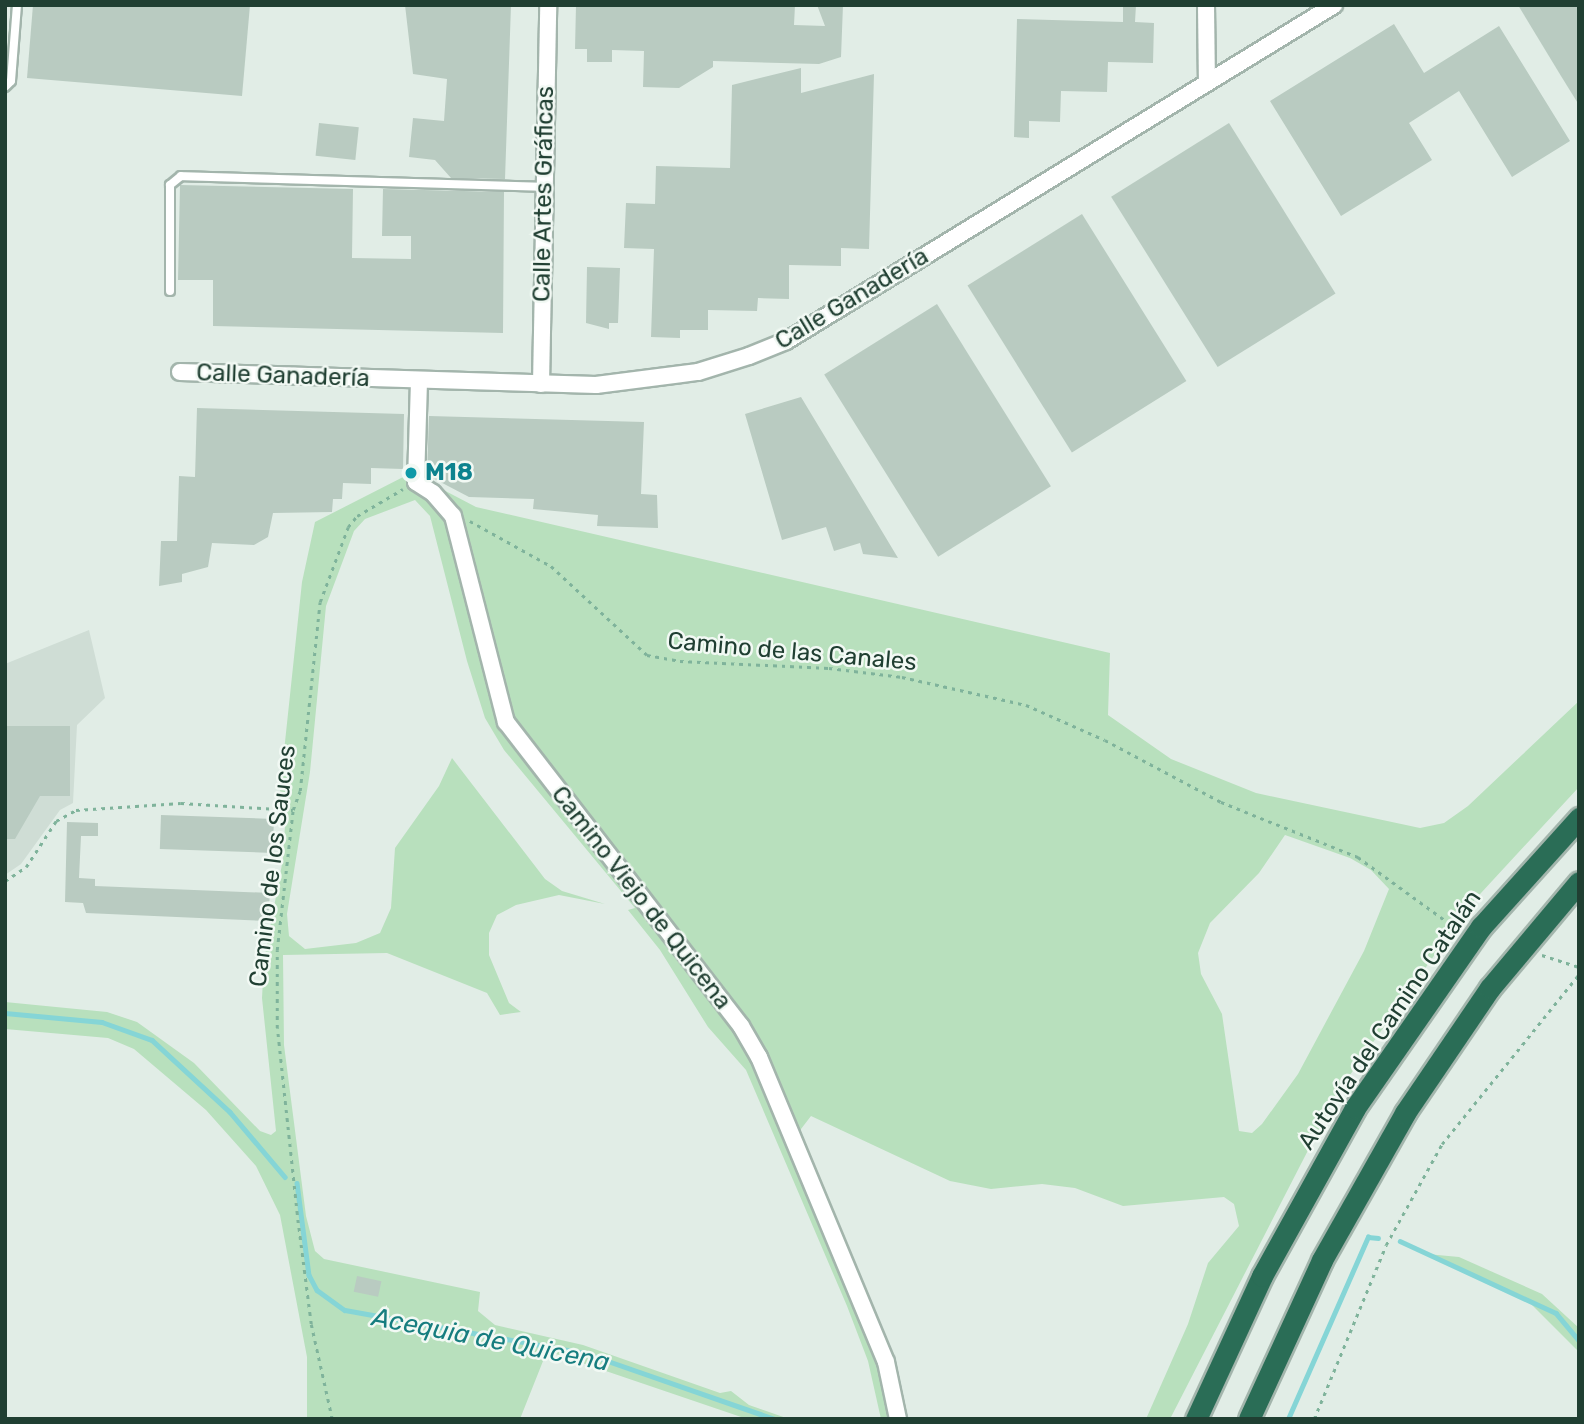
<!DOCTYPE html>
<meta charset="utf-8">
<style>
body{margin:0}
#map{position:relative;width:1584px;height:1424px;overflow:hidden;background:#e1ede6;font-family:Rubik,sans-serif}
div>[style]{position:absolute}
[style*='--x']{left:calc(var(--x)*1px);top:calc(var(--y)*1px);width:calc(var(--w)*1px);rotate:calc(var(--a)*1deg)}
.built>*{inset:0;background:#cfddd5}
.green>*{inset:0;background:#b8e0bd}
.stream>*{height:4.5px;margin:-2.25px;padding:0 2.25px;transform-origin:2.25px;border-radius:2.25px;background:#85d5d6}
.building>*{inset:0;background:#b9cbc1;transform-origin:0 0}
.path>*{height:2.5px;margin-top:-1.25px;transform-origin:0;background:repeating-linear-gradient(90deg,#7fb39b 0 3.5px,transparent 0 8.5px)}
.roads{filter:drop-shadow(2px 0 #a3b5ac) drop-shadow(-2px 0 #a3b5ac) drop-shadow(0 2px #a3b5ac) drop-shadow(0 -2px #a3b5ac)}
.lane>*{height:8px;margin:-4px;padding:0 4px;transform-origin:4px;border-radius:4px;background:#fff}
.street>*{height:16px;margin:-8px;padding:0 8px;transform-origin:8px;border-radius:8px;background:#fff}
.highway>*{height:21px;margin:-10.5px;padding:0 10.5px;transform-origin:10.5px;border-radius:10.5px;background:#2a6d56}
.dots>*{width:19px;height:19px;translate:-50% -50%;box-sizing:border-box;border:4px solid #f2f9f4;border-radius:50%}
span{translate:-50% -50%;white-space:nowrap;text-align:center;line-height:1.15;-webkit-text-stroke:5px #f2f9f4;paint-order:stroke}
.street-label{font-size:24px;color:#203f32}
.culture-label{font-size:24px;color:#0d838f;font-weight:700}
.left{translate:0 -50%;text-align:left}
.water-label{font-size:26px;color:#167d7f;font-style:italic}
.frame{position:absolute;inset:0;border:7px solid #203f32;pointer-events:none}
</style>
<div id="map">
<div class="built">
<div style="clip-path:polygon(89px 630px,105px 698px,77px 725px,73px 803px,60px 810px,21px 864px,5px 875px,5px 664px)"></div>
</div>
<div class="green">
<div style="clip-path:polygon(evenodd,411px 473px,476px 507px,1110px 653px,1108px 715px,1171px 759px,1256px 793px,1420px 828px,1444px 823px,1468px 806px,1579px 701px,1579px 787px,1469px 906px,1338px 1092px,1170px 1419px,1146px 1419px,1188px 1324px,1208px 1263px,1239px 1226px,1234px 1204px,1224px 1197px,1123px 1206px,1075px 1188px,1042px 1184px,991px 1189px,950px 1181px,811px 1116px,801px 1129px,801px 1144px,905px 1419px,881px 1419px,868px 1361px,847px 1306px,746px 1070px,708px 1027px,660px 950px,628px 910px,635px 908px,504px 750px,485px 718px,467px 661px,430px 516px,415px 500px,365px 519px,354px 531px,326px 606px,310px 772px,287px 914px,289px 936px,305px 949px,356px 943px,380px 933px,391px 908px,395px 848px,439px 786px,452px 758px,545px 879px,562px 891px,605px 904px,559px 895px,516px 905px,497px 915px,489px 933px,489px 955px,509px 1003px,521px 1012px,500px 1015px,487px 993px,387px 953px,283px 955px,284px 1045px,306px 1216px,315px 1251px,324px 1259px,480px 1292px,478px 1311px,495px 1325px,583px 1345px,720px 1393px,731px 1391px,749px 1405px,789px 1419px,747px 1419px,547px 1351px,520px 1419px,307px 1419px,307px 1357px,280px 1215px,256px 1166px,206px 1110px,134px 1049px,108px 1038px,5px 1029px,5px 1002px,107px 1012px,137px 1022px,194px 1063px,260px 1131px,271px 1135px,276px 1131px,262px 998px,264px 960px,283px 859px,285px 825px,280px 789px,302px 582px,315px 522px,411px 473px,1285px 835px,1350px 858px,1371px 870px,1389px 889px,1364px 951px,1298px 1074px,1262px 1124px,1252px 1133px,1239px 1131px,1222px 1014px,1201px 974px,1198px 953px,1210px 923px,1259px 873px,1285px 835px)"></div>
<div style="clip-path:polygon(1427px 1254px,1459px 1257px,1542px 1294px,1579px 1328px,1579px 1352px,1531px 1304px)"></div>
</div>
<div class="stream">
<div style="--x:5;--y:1013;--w:97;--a:5.3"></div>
<div style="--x:102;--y:1022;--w:53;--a:19.8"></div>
<div style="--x:152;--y:1040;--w:106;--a:42.7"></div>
<div style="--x:230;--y:1112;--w:85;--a:49.8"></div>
<div style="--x:297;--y:1183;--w:93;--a:82.6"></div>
<div style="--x:309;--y:1275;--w:17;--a:62"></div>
<div style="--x:317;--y:1290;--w:34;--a:36"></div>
<div style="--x:345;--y:1310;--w:244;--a:10.2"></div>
<div style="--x:585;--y:1353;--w:200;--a:19.2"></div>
<div style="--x:1400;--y:1241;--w:172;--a:24.8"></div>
<div style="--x:1556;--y:1313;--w:35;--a:50"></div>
<div style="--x:1288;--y:1419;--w:199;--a:-66.3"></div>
<div style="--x:1368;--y:1237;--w:10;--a:6"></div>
</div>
<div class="building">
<div style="clip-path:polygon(33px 5px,250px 5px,242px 96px,27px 78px)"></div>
<div style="clip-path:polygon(405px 5px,511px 5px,505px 179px,451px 178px,435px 160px,409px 157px,413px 118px,444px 121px,447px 79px,413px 74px)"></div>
<div style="clip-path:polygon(576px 5px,795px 5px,794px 25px,825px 26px,817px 5px,843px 5px,841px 57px,819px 64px,713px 61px,713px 67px,679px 88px,643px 87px,644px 51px,612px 50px,612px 62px,587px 62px,587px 49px,575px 49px)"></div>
<div style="clip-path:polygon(1123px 5px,1136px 5px,1135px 22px,1154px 23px,1153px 63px,1108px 62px,1107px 92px,1061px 91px,1060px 122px,1029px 121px,1029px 138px,1014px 137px,1017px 19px,1123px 22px)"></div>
<div style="clip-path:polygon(1518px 5px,1579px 5px,1579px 105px,1561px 76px)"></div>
<div style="clip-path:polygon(1394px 24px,1424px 73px,1499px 26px,1570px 141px,1512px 177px,1459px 91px,1409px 123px,1432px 160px,1341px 216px,1270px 101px)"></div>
<div style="clip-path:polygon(801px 68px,801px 93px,874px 74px,869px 249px,841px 248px,841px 266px,789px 265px,789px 299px,758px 298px,757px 311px,708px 310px,708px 330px,680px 330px,680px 338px,651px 337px,654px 249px,624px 248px,626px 203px,655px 204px,656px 166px,730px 168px,732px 85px)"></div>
<div style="left:319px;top:123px;width:40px;height:33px;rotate:6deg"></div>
<div style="left:1229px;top:123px;width:201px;height:139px;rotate:58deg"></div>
<div style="clip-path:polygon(180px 185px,353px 189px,352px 258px,411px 259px,411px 236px,382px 236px,383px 189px,504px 192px,503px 333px,213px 326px,213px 280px,178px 280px)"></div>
<div style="left:1082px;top:214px;width:197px;height:135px;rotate:58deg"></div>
<div style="clip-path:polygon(587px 267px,620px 268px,618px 323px,609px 323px,609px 329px,586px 323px)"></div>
<div style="left:937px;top:304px;width:215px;height:133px;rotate:58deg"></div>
<div style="clip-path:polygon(801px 397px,871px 513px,898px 558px,863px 554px,860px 543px,834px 551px,826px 527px,782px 540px,745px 414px)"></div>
<div style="clip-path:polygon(197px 408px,404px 414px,403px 469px,371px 468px,371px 484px,343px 483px,342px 499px,333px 499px,332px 512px,273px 513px,268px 537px,254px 545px,212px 543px,208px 567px,182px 574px,182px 582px,159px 586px,161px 541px,177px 541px,179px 476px,195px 477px)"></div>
<div style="clip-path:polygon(429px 416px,644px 422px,641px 494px,657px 495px,658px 528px,597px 526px,598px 515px,533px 509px,534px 499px,469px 497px,427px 475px)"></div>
<div style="clip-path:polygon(5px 726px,70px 726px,70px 796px,40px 796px,15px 839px,5px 839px)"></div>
<div style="left:161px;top:815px;width:113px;height:34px;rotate:2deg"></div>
<div style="clip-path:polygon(67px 822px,98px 823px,98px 836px,81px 836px,79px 878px,95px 879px,95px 886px,270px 893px,268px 921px,86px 913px,83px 903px,65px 902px)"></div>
<div style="left:357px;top:1276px;width:25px;height:16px;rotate:12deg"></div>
</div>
<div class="path">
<div style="--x:470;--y:521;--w:93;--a:29.1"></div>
<div style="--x:551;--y:566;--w:131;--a:42.8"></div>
<div style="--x:647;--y:655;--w:34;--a:10"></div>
<div style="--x:680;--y:661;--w:149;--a:2.7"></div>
<div style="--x:829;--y:668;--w:74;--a:7"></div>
<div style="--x:902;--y:677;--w:127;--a:12.7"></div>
<div style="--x:1026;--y:705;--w:86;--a:23.9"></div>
<div style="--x:1105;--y:740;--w:132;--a:28.1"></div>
<div style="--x:1221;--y:802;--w:148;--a:21.9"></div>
<div style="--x:1358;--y:857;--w:117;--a:36"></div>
<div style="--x:5;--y:881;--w:25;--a:-34"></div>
<div style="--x:26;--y:867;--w:55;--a:-56.9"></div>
<div style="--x:56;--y:821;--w:23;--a:-29"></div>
<div style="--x:76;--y:810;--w:105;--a:-3.8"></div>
<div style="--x:181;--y:803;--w:112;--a:3.6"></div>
<div style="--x:1542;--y:955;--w:39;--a:18"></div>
<div style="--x:332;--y:1419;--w:97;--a:-102.5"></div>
<div style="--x:311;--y:1324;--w:102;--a:-97.3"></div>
<div style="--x:298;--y:1223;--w:196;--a:-96.1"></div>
<div style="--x:277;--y:1028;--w:78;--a:-90"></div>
<div style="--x:277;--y:950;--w:141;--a:-83.5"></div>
<div style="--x:293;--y:810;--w:20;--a:-70"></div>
<div style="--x:300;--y:791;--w:190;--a:-84"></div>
<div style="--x:320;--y:602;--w:80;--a:-69.5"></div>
<div style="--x:348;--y:527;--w:14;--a:-51"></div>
<div style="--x:357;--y:516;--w:53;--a:-30.4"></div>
<div style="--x:1314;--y:1419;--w:188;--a:-67.5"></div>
<div style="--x:1386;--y:1245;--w:115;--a:-61"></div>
<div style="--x:1442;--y:1144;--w:218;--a:-51.1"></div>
</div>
<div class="roads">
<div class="lane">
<div style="--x:5;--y:87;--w:8;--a:-45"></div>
<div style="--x:11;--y:81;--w:76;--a:-85.5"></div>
<div style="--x:170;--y:291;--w:106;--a:-90"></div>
<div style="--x:170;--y:185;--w:14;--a:-39"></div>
<div style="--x:181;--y:176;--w:364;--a:1.7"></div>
</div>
<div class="street">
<div style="--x:1206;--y:5;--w:77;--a:89.3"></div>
<div style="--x:180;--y:372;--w:416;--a:1.8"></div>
<div style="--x:596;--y:385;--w:103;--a:-7.3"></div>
<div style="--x:698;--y:372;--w:53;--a:-17.4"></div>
<div style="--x:749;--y:356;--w:40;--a:-22"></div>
<div style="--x:786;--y:341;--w:643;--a:-31.51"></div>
<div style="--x:419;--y:381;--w:101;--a:91.7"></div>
<div style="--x:416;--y:482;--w:20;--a:33"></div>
<div style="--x:433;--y:493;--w:30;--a:49"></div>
<div style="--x:453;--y:516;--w:213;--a:75.6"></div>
<div style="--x:506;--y:722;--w:384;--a:52.3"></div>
<div style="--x:741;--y:1026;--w:36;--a:60"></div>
<div style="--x:759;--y:1057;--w:330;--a:67.4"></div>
<div style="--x:886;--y:1362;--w:58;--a:78.1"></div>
<div style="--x:541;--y:384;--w:379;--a:-88.9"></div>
</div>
<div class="highway">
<div style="--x:1196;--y:1419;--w:157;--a:-65.2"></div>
<div style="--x:1262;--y:1276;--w:192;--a:-61"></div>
<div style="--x:1355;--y:1108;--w:221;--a:-55.2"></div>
<div style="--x:1481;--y:927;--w:147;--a:-48"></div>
<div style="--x:1249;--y:1419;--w:175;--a:-65.3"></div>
<div style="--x:1322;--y:1260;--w:169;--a:-60.5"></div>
<div style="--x:1405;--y:1113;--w:151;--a:-55.8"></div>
<div style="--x:1490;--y:988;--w:138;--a:-50"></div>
</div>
</div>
<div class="dots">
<div style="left:411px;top:473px;background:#0f9aa8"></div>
</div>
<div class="street-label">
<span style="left:544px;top:194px;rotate:-89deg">Calle Artes Gráficas</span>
<span style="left:852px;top:299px;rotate:-31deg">Calle Ganadería</span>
<span style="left:283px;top:376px;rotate:2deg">Calle Ganadería</span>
<span style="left:792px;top:652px;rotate:5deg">Camino de las Canales</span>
<span style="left:273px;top:866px;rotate:-83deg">Camino de los Sauces</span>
<span style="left:641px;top:898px;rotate:52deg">Camino Viejo de Quicena</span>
<span style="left:1390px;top:1020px;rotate:-56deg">Autovía del Camino Catalán</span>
</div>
<div class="culture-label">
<span class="left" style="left:425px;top:473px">M18</span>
</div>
<div class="water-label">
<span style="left:491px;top:1340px;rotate:11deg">Acequia de Quicena</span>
</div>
<div class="frame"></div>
</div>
